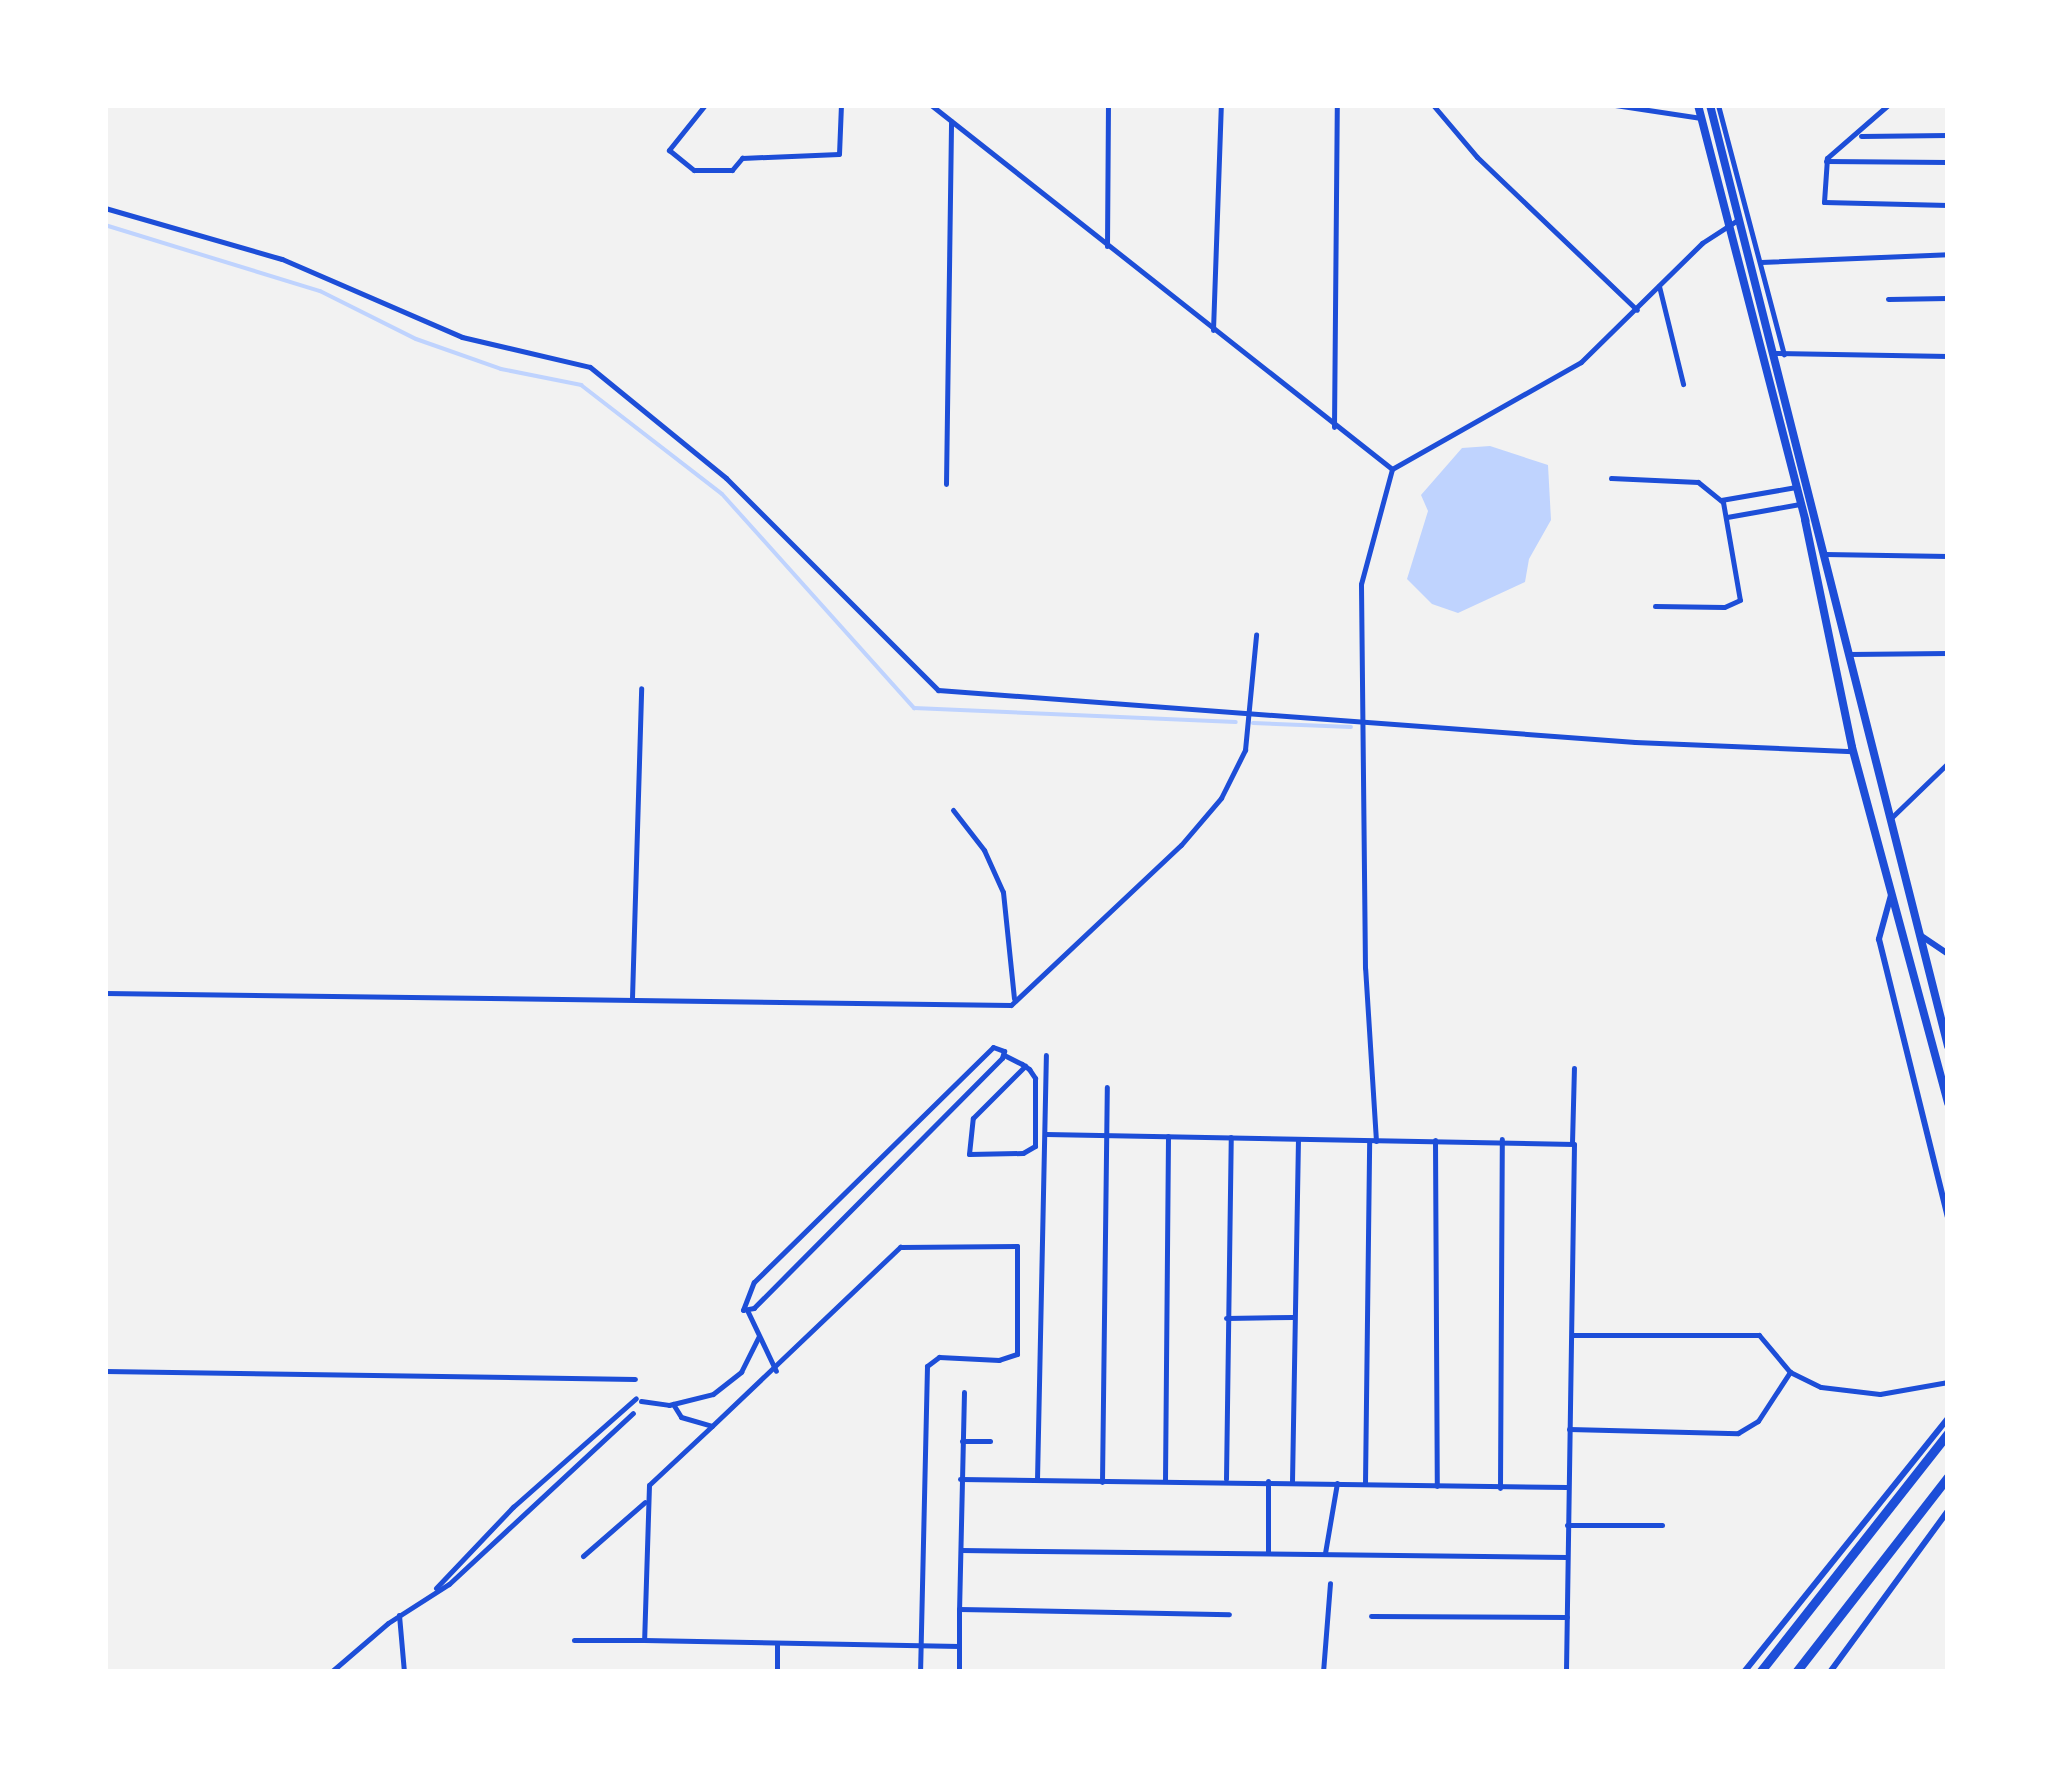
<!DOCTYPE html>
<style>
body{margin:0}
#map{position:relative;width:2053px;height:1777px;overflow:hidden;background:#f2f2f2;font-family:Mulish,sans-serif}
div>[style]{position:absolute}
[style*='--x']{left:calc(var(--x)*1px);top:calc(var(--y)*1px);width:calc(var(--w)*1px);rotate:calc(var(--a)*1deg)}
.water>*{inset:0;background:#bfd3fe}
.stream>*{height:4px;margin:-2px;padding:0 2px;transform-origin:2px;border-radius:2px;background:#bfd3fe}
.minor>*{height:5px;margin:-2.5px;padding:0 2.5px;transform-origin:2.5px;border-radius:2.5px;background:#1d4ed8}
.tertiary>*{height:6px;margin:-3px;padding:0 3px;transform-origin:3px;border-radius:3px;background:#1d4ed8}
.secondary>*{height:8px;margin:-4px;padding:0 4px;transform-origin:4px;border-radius:4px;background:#1d4ed8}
.trunk>*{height:9px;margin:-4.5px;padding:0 4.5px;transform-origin:4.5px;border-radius:4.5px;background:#1d4ed8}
span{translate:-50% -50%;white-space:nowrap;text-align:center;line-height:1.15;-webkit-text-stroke:8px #fff;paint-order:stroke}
.frame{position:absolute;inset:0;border:108px solid #fff;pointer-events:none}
</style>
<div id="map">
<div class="water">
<div style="clip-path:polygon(1490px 446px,1548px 465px,1551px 520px,1529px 559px,1525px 582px,1458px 613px,1432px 604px,1407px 579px,1428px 511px,1421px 495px,1462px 448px)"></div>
</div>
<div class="stream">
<div style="--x:105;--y:225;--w:225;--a:17.1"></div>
<div style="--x:320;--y:291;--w:107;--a:26.6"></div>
<div style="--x:416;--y:339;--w:90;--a:19.4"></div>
<div style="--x:501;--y:369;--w:82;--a:11.3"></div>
<div style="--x:581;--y:385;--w:178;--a:37.7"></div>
<div style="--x:722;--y:494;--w:288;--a:48.1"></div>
<div style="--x:914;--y:708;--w:322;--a:2.5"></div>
<div style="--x:1253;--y:723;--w:98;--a:2.3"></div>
</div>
<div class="minor">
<div style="--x:705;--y:105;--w:58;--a:128.7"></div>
<div style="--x:669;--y:150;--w:32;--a:39"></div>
<div style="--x:694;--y:170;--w:38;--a:0"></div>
<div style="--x:732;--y:170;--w:16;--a:-50"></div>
<div style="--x:742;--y:158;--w:97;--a:-2.4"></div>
<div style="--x:839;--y:154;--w:49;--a:-87.7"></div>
<div style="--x:931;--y:105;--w:587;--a:38.29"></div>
<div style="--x:1433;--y:105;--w:68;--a:49.8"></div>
<div style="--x:1477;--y:157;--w:221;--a:43.7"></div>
<div style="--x:1615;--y:105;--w:87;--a:8.6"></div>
<div style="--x:1718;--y:105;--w:258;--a:75.2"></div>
<div style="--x:1888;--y:105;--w:81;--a:139"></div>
<div style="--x:1827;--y:158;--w:44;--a:93.9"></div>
<div style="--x:1824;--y:202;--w:124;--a:1.4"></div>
<div style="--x:1861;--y:136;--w:87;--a:-0.7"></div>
<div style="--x:1826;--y:161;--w:122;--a:0.5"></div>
<div style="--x:105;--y:208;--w:184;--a:16.1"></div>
<div style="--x:282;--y:259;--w:196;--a:23.4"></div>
<div style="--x:462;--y:337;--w:131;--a:13.2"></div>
<div style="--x:590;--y:367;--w:176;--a:39.2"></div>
<div style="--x:726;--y:478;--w:300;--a:45"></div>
<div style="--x:938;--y:690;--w:699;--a:4.27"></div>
<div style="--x:1635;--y:742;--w:218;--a:2.4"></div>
<div style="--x:1107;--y:246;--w:141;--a:-89.6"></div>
<div style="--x:1761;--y:262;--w:187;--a:-2.4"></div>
<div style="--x:1659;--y:286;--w:101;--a:76.2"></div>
<div style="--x:1888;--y:299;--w:60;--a:-1"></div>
<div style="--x:1213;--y:330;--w:225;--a:-88"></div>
<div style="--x:1773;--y:353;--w:175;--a:1"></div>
<div style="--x:1334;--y:427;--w:322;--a:-89.5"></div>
<div style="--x:1392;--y:469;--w:217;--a:-29.5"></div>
<div style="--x:1581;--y:362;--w:170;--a:-44.5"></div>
<div style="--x:1702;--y:243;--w:44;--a:-33"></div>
<div style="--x:1611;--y:478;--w:87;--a:2.6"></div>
<div style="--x:1698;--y:482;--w:32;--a:39"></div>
<div style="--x:1723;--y:502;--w:99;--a:80.2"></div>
<div style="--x:1740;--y:600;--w:17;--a:156"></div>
<div style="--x:1724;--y:607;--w:69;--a:-179.2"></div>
<div style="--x:946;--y:484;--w:363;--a:-89.2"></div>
<div style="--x:1721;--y:500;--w:76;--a:-9.8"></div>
<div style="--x:1727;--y:517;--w:74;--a:-10.1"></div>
<div style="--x:1825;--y:554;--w:123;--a:0.9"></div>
<div style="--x:1849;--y:654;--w:99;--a:-0.6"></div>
<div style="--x:953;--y:810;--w:51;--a:52.2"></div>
<div style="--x:984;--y:850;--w:46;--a:65.7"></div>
<div style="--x:1003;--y:892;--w:107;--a:84.1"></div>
<div style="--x:1890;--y:819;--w:81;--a:-44"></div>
<div style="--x:105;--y:993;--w:906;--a:0.76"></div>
<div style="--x:1011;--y:1005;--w:233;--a:-43.3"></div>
<div style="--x:1181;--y:845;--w:62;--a:-49.6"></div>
<div style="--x:1221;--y:798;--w:54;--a:-63.4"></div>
<div style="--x:1245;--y:750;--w:116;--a:-84.5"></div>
<div style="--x:632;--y:998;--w:310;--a:-88.3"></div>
<div style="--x:993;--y:1047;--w:12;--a:20"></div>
<div style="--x:1004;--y:1051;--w:7;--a:106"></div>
<div style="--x:1002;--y:1058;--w:352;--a:134.8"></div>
<div style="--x:754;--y:1308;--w:11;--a:170"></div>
<div style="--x:743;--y:1310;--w:30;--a:-69"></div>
<div style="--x:754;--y:1282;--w:335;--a:-44.5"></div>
<div style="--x:1004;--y:1055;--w:20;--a:27"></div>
<div style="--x:1022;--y:1064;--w:9;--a:36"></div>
<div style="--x:1029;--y:1069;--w:11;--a:56"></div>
<div style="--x:1035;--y:1078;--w:68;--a:90"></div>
<div style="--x:1035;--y:1146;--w:14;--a:150"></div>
<div style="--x:1023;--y:1153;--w:54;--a:178.9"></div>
<div style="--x:969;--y:1154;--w:36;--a:-84"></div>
<div style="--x:973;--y:1118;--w:74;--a:-45"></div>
<div style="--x:1046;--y:1134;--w:528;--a:1.09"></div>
<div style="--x:1574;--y:1144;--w:528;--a:90.87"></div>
<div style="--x:1435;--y:1140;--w:346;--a:89.7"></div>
<div style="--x:1376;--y:1141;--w:173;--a:-93.6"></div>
<div style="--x:1365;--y:968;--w:384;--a:-90.6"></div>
<div style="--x:1361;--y:584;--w:119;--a:-74.9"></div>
<div style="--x:1572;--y:1143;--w:75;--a:-88.5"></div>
<div style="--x:748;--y:1312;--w:65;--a:64.6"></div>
<div style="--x:1226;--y:1318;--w:67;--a:-0.9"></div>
<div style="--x:1573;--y:1335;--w:186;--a:0"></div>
<div style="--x:1759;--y:1335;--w:48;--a:50"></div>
<div style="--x:1790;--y:1372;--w:34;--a:26"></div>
<div style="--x:1821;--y:1387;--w:59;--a:6.8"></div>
<div style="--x:1880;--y:1394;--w:69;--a:-10"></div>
<div style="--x:105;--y:1371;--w:530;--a:0.86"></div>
<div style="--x:964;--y:1392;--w:217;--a:91.3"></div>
<div style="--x:959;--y:1609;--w:270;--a:1.1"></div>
<div style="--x:641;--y:1401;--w:28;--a:8"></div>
<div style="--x:669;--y:1405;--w:45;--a:-14"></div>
<div style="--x:713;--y:1394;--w:36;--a:-38"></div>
<div style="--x:741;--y:1372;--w:40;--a:-63.4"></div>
<div style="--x:673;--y:1404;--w:15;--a:58"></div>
<div style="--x:681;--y:1417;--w:32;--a:16"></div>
<div style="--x:712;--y:1426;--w:260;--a:-43.6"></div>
<div style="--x:900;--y:1247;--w:117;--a:-0.5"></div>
<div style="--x:1017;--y:1246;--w:108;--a:90"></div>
<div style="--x:1017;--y:1354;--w:19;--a:162"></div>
<div style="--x:999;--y:1360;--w:60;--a:-177.1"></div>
<div style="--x:939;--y:1357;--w:15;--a:143"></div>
<div style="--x:927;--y:1366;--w:306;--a:91.3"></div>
<div style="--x:712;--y:1426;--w:86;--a:136.9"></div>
<div style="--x:649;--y:1485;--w:155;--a:91.8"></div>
<div style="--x:644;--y:1640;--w:315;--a:1.1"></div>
<div style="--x:1569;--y:1429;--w:169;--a:1.4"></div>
<div style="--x:1738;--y:1433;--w:23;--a:-31"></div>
<div style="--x:1758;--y:1421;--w:59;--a:-56.9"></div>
<div style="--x:962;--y:1441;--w:28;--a:0"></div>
<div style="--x:960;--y:1479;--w:607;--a:0.76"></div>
<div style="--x:1226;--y:1479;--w:342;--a:-89.2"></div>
<div style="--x:1037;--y:1480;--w:425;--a:-88.8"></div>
<div style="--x:1165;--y:1481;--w:345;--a:-89.5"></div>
<div style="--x:1268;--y:1481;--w:71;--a:90"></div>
<div style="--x:1102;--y:1482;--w:395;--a:-89.3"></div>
<div style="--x:1292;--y:1482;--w:342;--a:-89"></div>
<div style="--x:1365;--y:1483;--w:342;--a:-89.3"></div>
<div style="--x:1500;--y:1488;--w:349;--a:-89.7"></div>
<div style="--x:1567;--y:1525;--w:95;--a:0"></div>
<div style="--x:961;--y:1550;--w:606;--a:0.66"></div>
<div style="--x:1325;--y:1553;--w:71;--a:-80.3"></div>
<div style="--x:583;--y:1556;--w:82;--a:-41.1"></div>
<div style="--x:436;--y:1588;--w:112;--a:-46.5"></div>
<div style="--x:513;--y:1507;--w:164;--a:-41.5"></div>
<div style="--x:399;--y:1615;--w:57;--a:85"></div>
<div style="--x:1371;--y:1616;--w:196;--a:0.3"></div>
<div style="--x:574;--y:1640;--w:70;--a:0"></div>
<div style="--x:331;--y:1672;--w:75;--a:-40.7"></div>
<div style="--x:388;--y:1623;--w:72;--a:-32.6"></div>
<div style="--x:449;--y:1584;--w:251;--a:-42.9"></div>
<div style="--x:777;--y:1672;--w:29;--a:-90"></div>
<div style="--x:959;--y:1672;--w:62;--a:-90"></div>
<div style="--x:1323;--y:1672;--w:89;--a:-85.5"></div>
</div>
<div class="tertiary">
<div style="--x:1891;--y:895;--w:46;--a:105.3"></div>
<div style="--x:1879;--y:939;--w:286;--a:76.1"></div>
<div style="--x:1920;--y:935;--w:34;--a:34"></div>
<div style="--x:1744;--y:1672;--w:326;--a:-51.2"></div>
<div style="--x:1830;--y:1672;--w:200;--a:-53.8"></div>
</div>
<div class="secondary">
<div style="--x:1698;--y:105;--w:429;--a:75.5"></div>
<div style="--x:1805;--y:520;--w:232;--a:78.3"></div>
<div style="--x:1852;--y:747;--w:369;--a:74.9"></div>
<div style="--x:1710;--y:105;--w:971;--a:75.81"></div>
</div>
<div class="trunk">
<div style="--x:1760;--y:1672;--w:304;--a:-51.8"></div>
<div style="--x:1796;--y:1672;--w:247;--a:-52.1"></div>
</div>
<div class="frame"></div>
</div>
